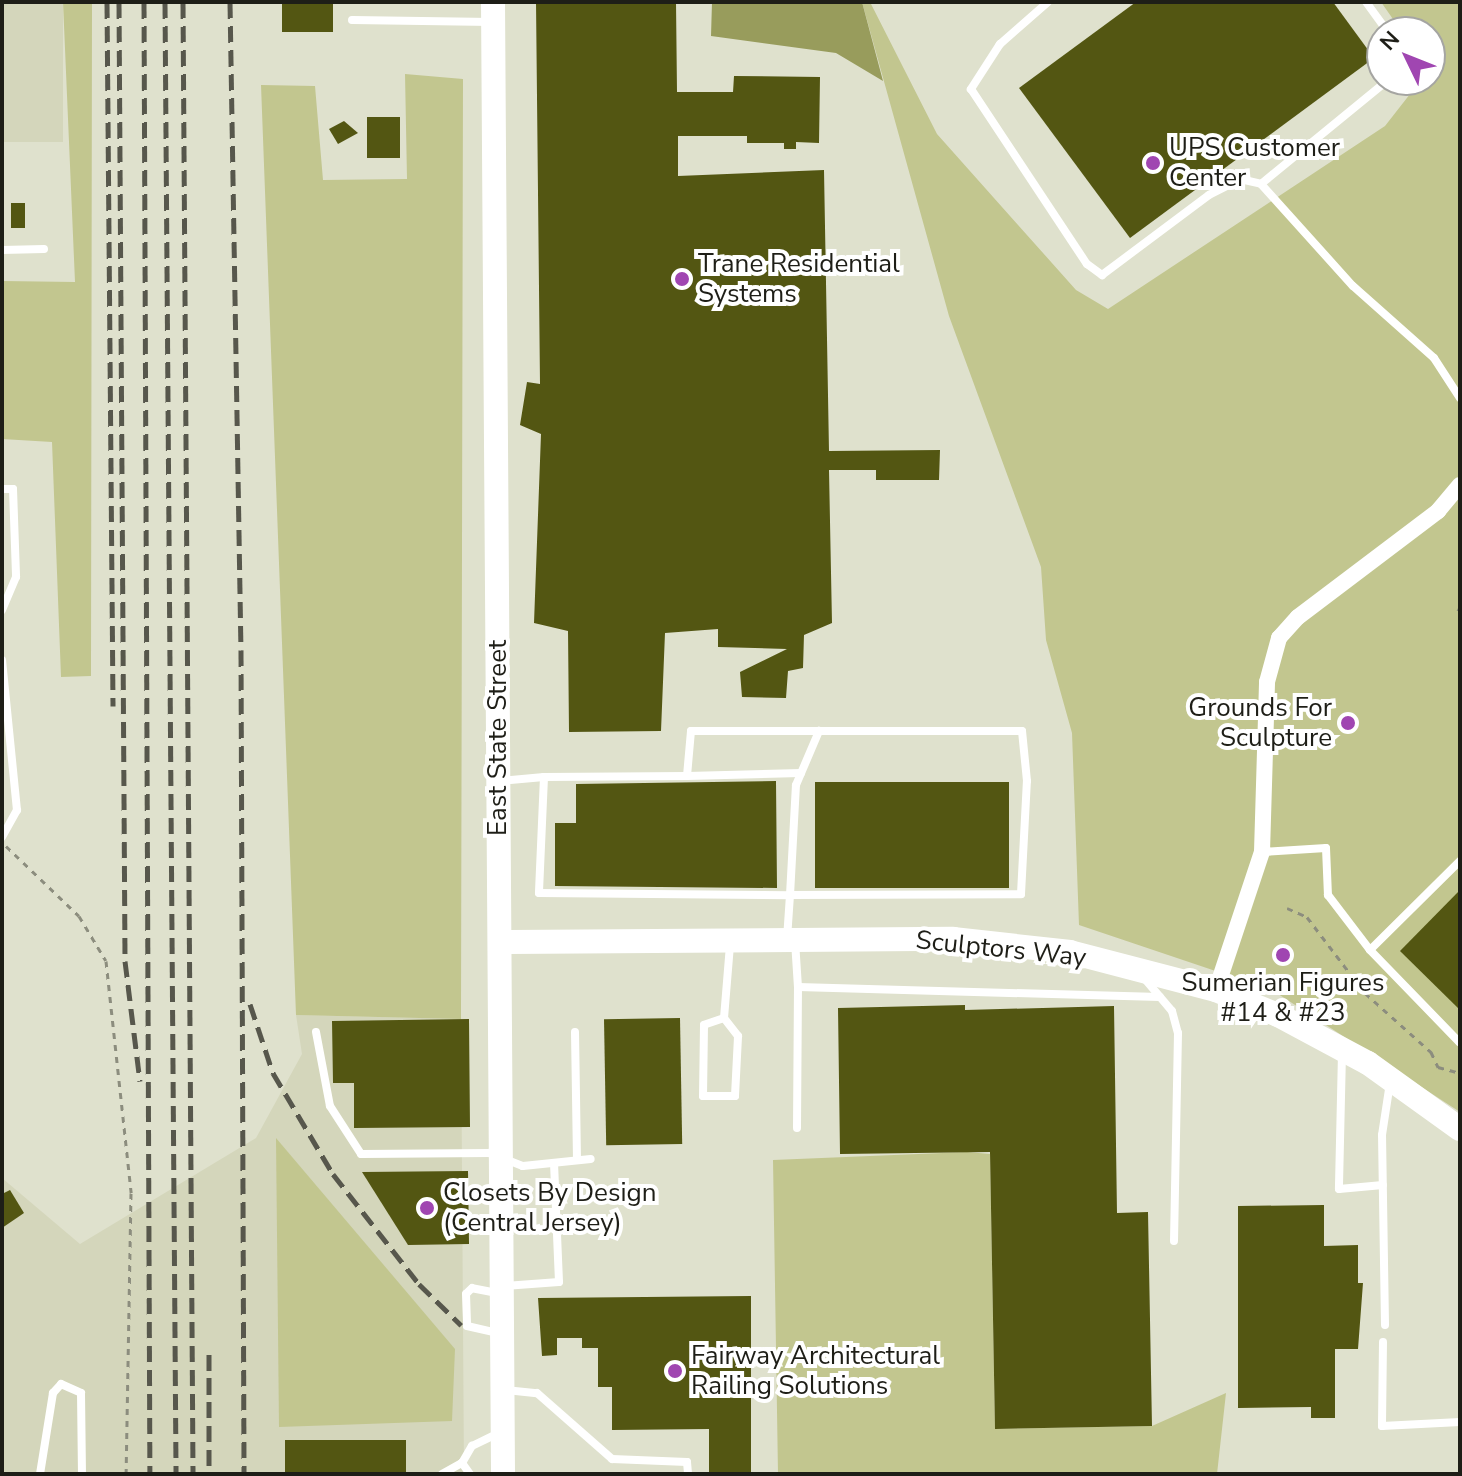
<!DOCTYPE html>
<style>
body{margin:0}
#map{position:relative;width:1462px;height:1476px;overflow:hidden;background:#dfe1cd;font-family:"Nunito Sans",sans-serif}
div>[style]{position:absolute}
[style*='--x']{left:calc(var(--x)*1px);top:calc(var(--y)*1px);width:calc(var(--w)*1px);rotate:calc(var(--a)*1deg)}
.built>*{inset:0;background:#d4d6bb;transform-origin:0 0}
.green>*{inset:0;background:#c2c68f}
.water>*{inset:0;background:#989c5c}
.building>*{inset:0;background:#535612;transform-origin:0 0}
.path>*{height:3px;margin-top:-1.5px;transform-origin:0;background:repeating-linear-gradient(90deg,#8c8d7e 0 6px,transparent 0 12px)}
.lane>*{height:8px;margin:-4px;padding:0 4px;transform-origin:4px;border-radius:4px;background:#fff}
.street>*{height:16px;margin:-8px;padding:0 8px;transform-origin:8px;border-radius:8px;background:#fff}
.secondary>*{height:24px;margin:-12px;padding:0 12px;transform-origin:12px;border-radius:12px;background:#fff}
.rail>*{height:5px;margin-top:-2.5px;transform-origin:0;background:repeating-linear-gradient(90deg,#57574c 0 16px,transparent 0 24px)}
.dots>*{width:22px;height:22px;translate:-50% -50%;box-sizing:border-box;border:4px solid #fff;border-radius:50%}
span{translate:-50% -50%;white-space:nowrap;text-align:center;line-height:1.15;-webkit-text-stroke:8px #fff;paint-order:stroke}
.poi-label{font-size:26px;color:#1e1e17}
.left{translate:0 -50%;text-align:left}
.right{translate:-100% -50%;text-align:right}
.street-label{font-size:26px;color:#1e1e17}
.frame{position:absolute;inset:0;border:4px solid #1e1e17;pointer-events:none}
.north{position:absolute;left:1366px;top:16px;width:80px;height:80px;box-sizing:border-box;background:#fff;border:2px solid #a5a5a2;border-radius:50%;rotate:313deg;font-size:22px;font-weight:700;line-height:32px;text-align:center;color:#1e1e17}
.north::after{content:'';display:block;margin:auto;width:28px;height:36px;background:#a046b1;clip-path:polygon(50% 0,100% 100%,50% 72%,0 100%)}
</style>
<div id="map">
<div class="built">
<div style="left:2px;top:2px;width:61px;height:140px"></div>
<div style="clip-path:polygon(296px 1015px,461px 1019px,464px 1474px,2px 1474px,2px 1178px,80px 1244px,256px 1138px,302px 1054px)"></div>
</div>
<div class="green">
<div style="clip-path:polygon(63px 2px,92px 2px,91px 676px,61px 677px,52px 442px,2px 439px,2px 281px,75px 282px)"></div>
<div style="clip-path:polygon(862px 2px,870px 2px,937px 134px,1076px 290px,1108px 309px,1385px 126px,1421px 80px,1430px 80px,1430px 32px,1402px 32px,1381px 2px,1460px 2px,1460px 1112px,1272px 990px,1079px 925px,1072px 733px,1046px 640px,1041px 567px,949px 316px)"></div>
<div style="clip-path:polygon(405px 74px,463px 79px,461px 1019px,296px 1015px,261px 85px,315px 86px,323px 180px,407px 179px)"></div>
<div style="clip-path:polygon(276px 1138px,455px 1349px,452px 1421px,279px 1427px)"></div>
<div style="clip-path:polygon(967px 1152px,990px 1154px,995px 1429px,1152px 1426px,1226px 1393px,1217px 1474px,778px 1474px,773px 1160px)"></div>
</div>
<div class="water">
<div style="clip-path:polygon(712px 2px,862px 2px,883px 81px,836px 53px,711px 36px)"></div>
</div>
<div class="building">
<div style="left:282px;top:2px;width:51px;height:30px"></div>
<div style="clip-path:polygon(536px 2px,676px 2px,677px 92px,733px 92px,734px 76px,820px 77px,819px 143px,796px 142px,796px 149px,784px 149px,784px 143px,747px 143px,747px 136px,678px 136px,678px 176px,824px 170px,829px 451px,940px 450px,939px 480px,876px 480px,876px 470px,829px 470px,832px 623px,804px 635px,803px 668px,788px 671px,786px 698px,742px 697px,740px 672px,787px 649px,718px 647px,718px 629px,665px 633px,661px 731px,569px 732px,568px 631px,534px 623px,541px 434px,520px 425px,527px 382px,540px 384px)"></div>
<div style="clip-path:polygon(1136px 2px,1333px 2px,1374px 58px,1130px 238px,1019px 88px)"></div>
<div style="left:367px;top:117px;width:33px;height:41px"></div>
<div style="clip-path:polygon(344px 121px,358px 133px,338px 144px,329px 129px)"></div>
<div style="left:11px;top:203px;width:14px;height:25px"></div>
<div style="clip-path:polygon(776px 781px,777px 888px,555px 886px,555px 823px,576px 823px,576px 784px)"></div>
<div style="left:815px;top:782px;width:194px;height:106px"></div>
<div style="clip-path:polygon(1460px 890px,1460px 1010px,1400px 951px)"></div>
<div style="clip-path:polygon(965px 1005px,965px 1010px,1114px 1006px,1117px 1213px,1148px 1212px,1152px 1426px,995px 1429px,990px 1152px,840px 1154px,838px 1008px)"></div>
<div style="left:680px;top:1018px;width:126px;height:76px;rotate:89deg"></div>
<div style="clip-path:polygon(469px 1019px,470px 1127px,354px 1128px,354px 1083px,333px 1083px,332px 1021px)"></div>
<div style="clip-path:polygon(468px 1171px,469px 1244px,408px 1245px,362px 1172px)"></div>
<div style="clip-path:polygon(10px 1190px,24px 1213px,2px 1228px,2px 1194px)"></div>
<div style="clip-path:polygon(1324px 1205px,1324px 1246px,1358px 1245px,1358px 1283px,1363px 1283px,1358px 1349px,1335px 1349px,1335px 1418px,1311px 1418px,1311px 1407px,1238px 1408px,1238px 1206px)"></div>
<div style="clip-path:polygon(751px 1296px,751px 1474px,709px 1474px,709px 1429px,612px 1430px,612px 1387px,598px 1387px,598px 1348px,582px 1348px,582px 1338px,557px 1338px,557px 1355px,542px 1356px,538px 1298px)"></div>
<div style="left:406px;top:1440px;width:34px;height:121px;rotate:90deg"></div>
</div>
<div class="path">
<div style="--x:1458;--y:611;--w:4;--a:-63"></div>
<div style="--x:6;--y:846;--w:101;--a:43.8"></div>
<div style="--x:79;--y:916;--w:52;--a:59"></div>
<div style="--x:106;--y:961;--w:233;--a:83.8"></div>
<div style="--x:131;--y:1193;--w:281;--a:91"></div>
<div style="--x:1287;--y:908;--w:22;--a:24"></div>
<div style="--x:1307;--y:917;--w:96;--a:52.7"></div>
<div style="--x:1365;--y:993;--w:89;--a:41.8"></div>
<div style="--x:1431;--y:1052;--w:17;--a:65"></div>
<div style="--x:1438;--y:1067;--w:23;--a:15"></div>
</div>
<div class="lane">
<div style="--x:1048;--y:2;--w:64;--a:138.8"></div>
<div style="--x:1000;--y:44;--w:54;--a:122.8"></div>
<div style="--x:971;--y:89;--w:210;--a:56.5"></div>
<div style="--x:1087;--y:264;--w:19;--a:36"></div>
<div style="--x:1102;--y:275;--w:134;--a:-36.8"></div>
<div style="--x:1209;--y:195;--w:35;--a:-27"></div>
<div style="--x:1240;--y:179;--w:22;--a:13"></div>
<div style="--x:1366;--y:2;--w:37;--a:54"></div>
<div style="--x:352;--y:20;--w:140;--a:0.8"></div>
<div style="--x:1261;--y:184;--w:137;--a:48"></div>
<div style="--x:1353;--y:286;--w:108;--a:41.6"></div>
<div style="--x:1434;--y:358;--w:48;--a:57"></div>
<div style="--x:1261;--y:184;--w:164;--a:-39.3"></div>
<div style="--x:2;--y:250;--w:42;--a:-1.4"></div>
<div style="--x:2;--y:489;--w:11;--a:0"></div>
<div style="--x:13;--y:489;--w:88;--a:88"></div>
<div style="--x:16;--y:577;--w:36;--a:113"></div>
<div style="--x:2;--y:660;--w:151;--a:84.3"></div>
<div style="--x:17;--y:810;--w:31;--a:119"></div>
<div style="--x:687;--y:776;--w:114;--a:-1.5"></div>
<div style="--x:499;--y:781;--w:45;--a:-5.1"></div>
<div style="--x:1262;--y:852;--w:64;--a:-3.6"></div>
<div style="--x:1326;--y:848;--w:47;--a:87.6"></div>
<div style="--x:1328;--y:895;--w:69;--a:52.6"></div>
<div style="--x:1370;--y:950;--w:129;--a:45.9"></div>
<div style="--x:787;--y:939;--w:44;--a:-86.1"></div>
<div style="--x:790;--y:895;--w:110;--a:-86.9"></div>
<div style="--x:796;--y:785;--w:59;--a:-66.9"></div>
<div style="--x:819;--y:731;--w:128;--a:180"></div>
<div style="--x:691;--y:731;--w:45;--a:95.1"></div>
<div style="--x:687;--y:776;--w:143;--a:179.6"></div>
<div style="--x:544;--y:777;--w:116;--a:92.5"></div>
<div style="--x:539;--y:893;--w:251;--a:0.5"></div>
<div style="--x:790;--y:895;--w:231;--a:-0.2"></div>
<div style="--x:1021;--y:894;--w:113;--a:-87"></div>
<div style="--x:1027;--y:781;--w:50;--a:-95.7"></div>
<div style="--x:1022;--y:731;--w:203;--a:180"></div>
<div style="--x:795;--y:941;--w:46;--a:86.3"></div>
<div style="--x:798;--y:987;--w:362;--a:1.6"></div>
<div style="--x:1370;--y:950;--w:127;--a:-44.7"></div>
<div style="--x:1144;--y:978;--w:43;--a:49.7"></div>
<div style="--x:1172;--y:1011;--w:23;--a:75"></div>
<div style="--x:1178;--y:1033;--w:208;--a:91.1"></div>
<div style="--x:724;--y:1018;--w:21;--a:161"></div>
<div style="--x:704;--y:1025;--w:71;--a:90.8"></div>
<div style="--x:703;--y:1096;--w:32;--a:0"></div>
<div style="--x:735;--y:1096;--w:60;--a:-87.1"></div>
<div style="--x:738;--y:1036;--w:23;--a:-128"></div>
<div style="--x:724;--y:1018;--w:73;--a:-85.3"></div>
<div style="--x:316;--y:1032;--w:75;--a:79.3"></div>
<div style="--x:330;--y:1106;--w:57;--a:57.1"></div>
<div style="--x:361;--y:1154;--w:128;--a:-0.4"></div>
<div style="--x:489;--y:1153;--w:36;--a:21"></div>
<div style="--x:523;--y:1166;--w:68;--a:-5.9"></div>
<div style="--x:575;--y:1032;--w:128;--a:89.1"></div>
<div style="--x:1342;--y:1053;--w:136;--a:91.3"></div>
<div style="--x:1339;--y:1189;--w:44;--a:-5.2"></div>
<div style="--x:797;--y:1128;--w:141;--a:-89.6"></div>
<div style="--x:504;--y:1286;--w:55;--a:-4.2"></div>
<div style="--x:559;--y:1282;--w:119;--a:-92.4"></div>
<div style="--x:497;--y:1293;--w:25;--a:-169"></div>
<div style="--x:472;--y:1288;--w:8;--a:135"></div>
<div style="--x:466;--y:1294;--w:32;--a:88"></div>
<div style="--x:467;--y:1326;--w:32;--a:13"></div>
<div style="--x:1385;--y:1325;--w:190;--a:-90.9"></div>
<div style="--x:1382;--y:1135;--w:53;--a:-81.3"></div>
<div style="--x:1383;--y:1342;--w:84;--a:90.7"></div>
<div style="--x:1382;--y:1426;--w:78;--a:-2.9"></div>
<div style="--x:506;--y:1390;--w:31;--a:6"></div>
<div style="--x:537;--y:1393;--w:100;--a:41.3"></div>
<div style="--x:612;--y:1459;--w:75;--a:2.3"></div>
<div style="--x:687;--y:1462;--w:12;--a:85"></div>
<div style="--x:40;--y:1474;--w:82;--a:-80.9"></div>
<div style="--x:53;--y:1393;--w:12;--a:-48"></div>
<div style="--x:61;--y:1384;--w:22;--a:24"></div>
<div style="--x:81;--y:1393;--w:81;--a:89.3"></div>
<div style="--x:442;--y:1474;--w:23;--a:-29"></div>
<div style="--x:470;--y:1474;--w:14;--a:-126"></div>
<div style="--x:462;--y:1463;--w:20;--a:-60"></div>
<div style="--x:472;--y:1446;--w:30;--a:-26"></div>
</div>
<div class="street">
<div style="--x:1216;--y:990;--w:145;--a:-71.6"></div>
<div style="--x:1262;--y:852;--w:170;--a:-88.3"></div>
<div style="--x:1267;--y:682;--w:46;--a:-74.7"></div>
<div style="--x:1279;--y:638;--w:28;--a:-48"></div>
<div style="--x:1298;--y:617;--w:176;--a:-37.1"></div>
<div style="--x:1438;--y:511;--w:34;--a:-50"></div>
</div>
<div class="secondary">
<div style="--x:493;--y:2;--w:1472;--a:89.61"></div>
<div style="--x:500;--y:942;--w:453;--a:-0.4"></div>
<div style="--x:953;--y:939;--w:118;--a:6.3"></div>
<div style="--x:1070;--y:952;--w:151;--a:14.6"></div>
<div style="--x:1216;--y:990;--w:67;--a:22"></div>
<div style="--x:1278;--y:1015;--w:102;--a:28.1"></div>
<div style="--x:1368;--y:1063;--w:113;--a:35.7"></div>
</div>
<div class="rail">
<div style="--x:107;--y:2;--w:704;--a:89.51"></div>
<div style="--x:119;--y:2;--w:959;--a:89.64"></div>
<div style="--x:125;--y:961;--w:121;--a:82.9"></div>
<div style="--x:144;--y:2;--w:1472;--a:89.77"></div>
<div style="--x:165;--y:2;--w:1472;--a:89.57"></div>
<div style="--x:183;--y:2;--w:1472;--a:89.61"></div>
<div style="--x:230;--y:2;--w:648;--a:89.03"></div>
<div style="--x:241;--y:650;--w:824;--a:89.79"></div>
<div style="--x:250;--y:1004;--w:73;--a:71.6"></div>
<div style="--x:273;--y:1073;--w:117;--a:59.3"></div>
<div style="--x:333;--y:1174;--w:140;--a:52"></div>
<div style="--x:419;--y:1284;--w:59;--a:44.3"></div>
<div style="--x:209;--y:1354;--w:120;--a:90"></div>
</div>
<div class="dots">
<div style="left:1153px;top:163px;background:#a046b1"></div>
<div style="left:682px;top:279px;background:#a046b1"></div>
<div style="left:1348px;top:723px;background:#a046b1"></div>
<div style="left:1283px;top:955px;background:#a046b1"></div>
<div style="left:427px;top:1208px;background:#a046b1"></div>
<div style="left:675px;top:1371px;background:#a046b1"></div>
</div>
<div class="poi-label">
<span class="left" style="left:1169px;top:163px">UPS Customer<br>Center</span>
<span class="left" style="left:698px;top:279px">Trane Residential<br>Systems</span>
<span class="right" style="left:1332px;top:723px">Grounds For<br>Sculpture</span>
<span style="left:1283px;top:998px">Sumerian Figures<br>#14 &amp; #23</span>
<span class="left" style="left:443px;top:1208px">Closets By Design<br>(Central Jersey)</span>
<span class="left" style="left:691px;top:1371px">Fairway Architectural<br>Railing Solutions</span>
</div>
<div class="street-label">
<span style="left:498px;top:738px;rotate:-90deg">East State Street</span>
<span style="left:1001px;top:949px;rotate:6deg">Sculptors Way</span>
</div>
<div class="frame"></div>
<div class="north">N</div>
</div>
